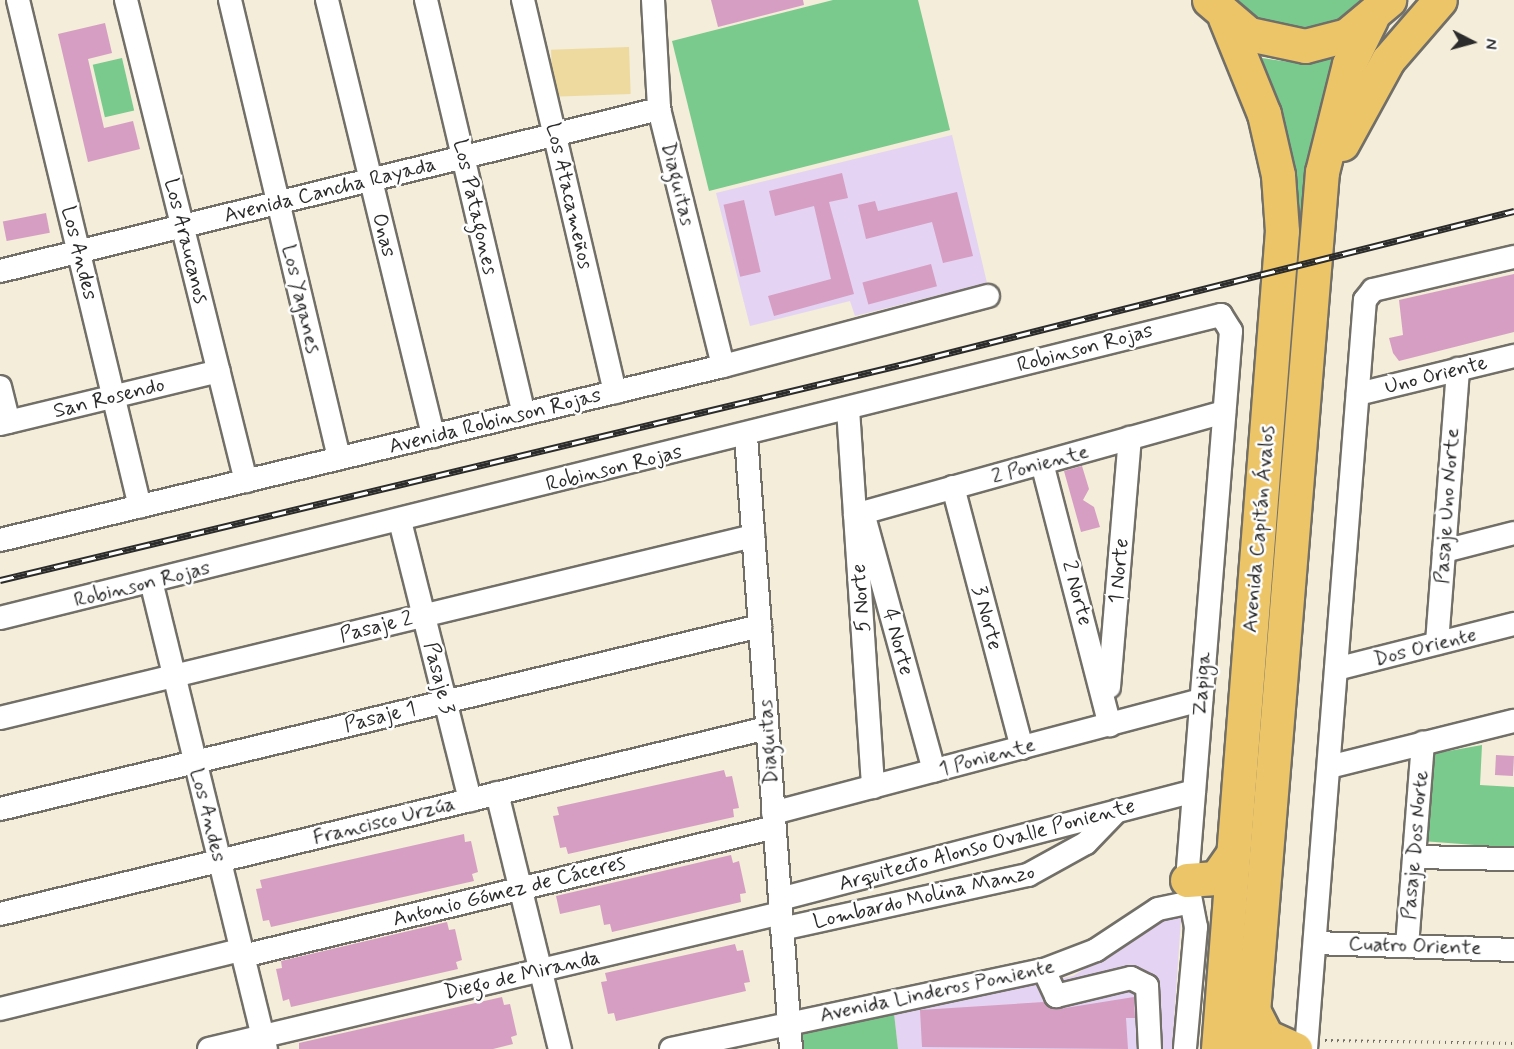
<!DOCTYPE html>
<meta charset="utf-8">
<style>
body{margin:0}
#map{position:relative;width:1514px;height:1049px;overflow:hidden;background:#f3edd9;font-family:Mynerve,sans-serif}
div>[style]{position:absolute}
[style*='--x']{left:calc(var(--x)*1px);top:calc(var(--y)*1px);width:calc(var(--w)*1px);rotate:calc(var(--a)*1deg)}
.built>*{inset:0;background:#e4d3f2}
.green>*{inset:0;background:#79ca8c;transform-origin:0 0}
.sand>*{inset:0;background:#eeda9e;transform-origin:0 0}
.building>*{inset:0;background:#d69ec3;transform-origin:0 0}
.path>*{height:3px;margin-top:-1.5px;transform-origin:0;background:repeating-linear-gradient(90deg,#716f68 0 1.5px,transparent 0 6px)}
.roads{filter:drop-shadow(2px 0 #716f68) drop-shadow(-2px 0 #716f68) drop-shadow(0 2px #716f68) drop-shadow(0 -2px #716f68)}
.minor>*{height:22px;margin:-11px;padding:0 11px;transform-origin:11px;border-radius:11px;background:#fff}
.highway>*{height:33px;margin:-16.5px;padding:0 16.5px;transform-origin:16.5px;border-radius:16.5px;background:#edc569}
.rail>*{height:7px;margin-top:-3.5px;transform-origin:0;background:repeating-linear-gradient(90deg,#fff 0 14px,#2b2b2b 0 28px);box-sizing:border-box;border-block:2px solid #2b2b2b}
span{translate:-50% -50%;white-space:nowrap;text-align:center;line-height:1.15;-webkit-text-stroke:5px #fff;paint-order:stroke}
.street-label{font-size:21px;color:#2b2b2b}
.north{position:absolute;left:1442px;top:12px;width:60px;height:60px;-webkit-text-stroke:4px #fff;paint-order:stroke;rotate:96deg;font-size:16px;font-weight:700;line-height:24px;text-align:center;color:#2b2b2b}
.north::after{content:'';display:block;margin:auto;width:21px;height:27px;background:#2b2b2b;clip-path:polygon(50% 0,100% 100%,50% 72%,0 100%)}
</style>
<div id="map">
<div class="built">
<div style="clip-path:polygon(952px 135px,987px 283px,855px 316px,850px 301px,750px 326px,716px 193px)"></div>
<div style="clip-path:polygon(1174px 914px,1181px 919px,1172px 1049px,898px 1049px,894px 1013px,1073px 976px)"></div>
</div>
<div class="green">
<div style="clip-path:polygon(833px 0,918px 0,950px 130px,709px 191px,672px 41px)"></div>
<div style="clip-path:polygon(1228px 0,1368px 0,1348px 17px,1311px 30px,1261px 23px)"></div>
<div style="clip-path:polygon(1340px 57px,1304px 245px,1296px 245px,1280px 116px,1262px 58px,1304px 64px)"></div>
<div style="left:122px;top:58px;width:54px;height:30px;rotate:77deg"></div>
<div style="clip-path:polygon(1482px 745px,1480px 785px,1514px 787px,1514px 848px,1422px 841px,1432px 754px)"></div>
<div style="clip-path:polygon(894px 1013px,898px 1049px,799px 1049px,797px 1031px)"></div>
</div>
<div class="sand">
<div style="left:629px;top:47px;width:47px;height:78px;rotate:88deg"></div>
</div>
<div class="building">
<div style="clip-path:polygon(711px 0,803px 0,804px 5px,718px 27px)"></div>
<div style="clip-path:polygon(105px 23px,112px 53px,88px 59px,104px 128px,133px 121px,140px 149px,88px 162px,58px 34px)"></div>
<div style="clip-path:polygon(842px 173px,848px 198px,829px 202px,854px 294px,774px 316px,768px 296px,831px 279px,814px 206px,775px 216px,769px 191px)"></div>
<div style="clip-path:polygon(957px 192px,973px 256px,943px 263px,932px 222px,866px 239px,858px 205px,875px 201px,878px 211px)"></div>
<div style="left:744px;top:200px;width:74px;height:21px;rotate:77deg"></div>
<div style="left:46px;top:213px;width:20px;height:44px;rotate:79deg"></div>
<div style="left:931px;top:264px;width:23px;height:71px;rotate:75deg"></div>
<div style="clip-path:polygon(1514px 274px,1514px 332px,1399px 361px,1393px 353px,1389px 338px,1403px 335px,1399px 300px)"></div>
<div style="clip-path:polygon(1082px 466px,1089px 489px,1083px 500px,1094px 507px,1100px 527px,1081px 532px,1064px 471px)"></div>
<div style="left:1496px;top:755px;width:18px;height:20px;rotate:3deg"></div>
<div style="clip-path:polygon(724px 770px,726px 777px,732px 776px,739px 808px,733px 809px,734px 817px,568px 854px,566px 847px,560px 848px,553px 816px,559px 815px,557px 807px)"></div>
<div style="clip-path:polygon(464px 834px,465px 842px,471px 841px,478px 872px,472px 874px,474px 881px,271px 927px,269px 920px,263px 921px,256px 889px,262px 888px,260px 880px)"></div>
<div style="clip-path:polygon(731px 855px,733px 863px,739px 861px,746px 893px,740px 894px,741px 902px,612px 932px,610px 924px,604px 925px,600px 905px,560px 914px,556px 896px)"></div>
<div style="clip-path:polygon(447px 922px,449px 930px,455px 929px,462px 960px,456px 962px,458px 969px,291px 1007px,289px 999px,283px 1001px,276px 969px,282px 968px,281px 961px)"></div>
<div style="clip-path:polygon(735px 944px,737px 951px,743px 950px,750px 982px,744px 983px,746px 991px,616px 1021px,614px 1013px,608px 1014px,601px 982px,607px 981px,605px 973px)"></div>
<div style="clip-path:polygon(502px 997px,504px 1005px,510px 1004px,517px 1035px,511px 1037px,513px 1044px,493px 1049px,299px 1049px,299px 1043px)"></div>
<div style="clip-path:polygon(1134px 997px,1135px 1018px,1126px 1018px,1128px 1049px,922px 1047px,920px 1010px,1044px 1002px,1059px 1009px)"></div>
</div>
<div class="path">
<div style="--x:1325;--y:1040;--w:189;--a:0.9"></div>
</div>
<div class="roads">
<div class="minor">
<div style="--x:18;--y:0;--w:521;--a:76.47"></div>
<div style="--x:126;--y:0;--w:496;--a:76"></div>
<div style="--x:230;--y:0;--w:471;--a:76.6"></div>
<div style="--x:327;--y:0;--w:449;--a:76.3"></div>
<div style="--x:426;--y:0;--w:425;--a:76.7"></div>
<div style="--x:523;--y:0;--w:403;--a:76.8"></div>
<div style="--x:653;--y:0;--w:109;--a:86.8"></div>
<div style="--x:659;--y:109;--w:265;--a:76"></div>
<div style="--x:0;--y:271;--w:679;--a:-13.81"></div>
<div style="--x:0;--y:387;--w:36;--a:76"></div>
<div style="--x:1358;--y:394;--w:161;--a:-13.7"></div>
<div style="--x:848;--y:409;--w:379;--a:86.2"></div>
<div style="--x:0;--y:424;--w:225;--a:-13.6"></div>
<div style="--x:746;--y:436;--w:615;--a:85.8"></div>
<div style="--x:1042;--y:463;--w:271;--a:75.5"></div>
<div style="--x:953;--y:487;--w:270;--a:75.2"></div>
<div style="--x:855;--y:515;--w:383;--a:-15.6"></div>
<div style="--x:865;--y:520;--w:260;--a:74.6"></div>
<div style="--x:400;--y:521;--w:288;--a:75.9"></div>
<div style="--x:0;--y:540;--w:744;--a:-13.53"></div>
<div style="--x:723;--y:366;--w:274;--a:-14.8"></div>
<div style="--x:1444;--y:551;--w:72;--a:-14.4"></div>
<div style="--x:151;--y:581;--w:482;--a:76.2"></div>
<div style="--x:0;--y:618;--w:1258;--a:-13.94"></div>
<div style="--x:1221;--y:315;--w:19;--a:58"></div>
<div style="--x:1231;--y:331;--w:551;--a:94.58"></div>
<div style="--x:1187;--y:880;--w:48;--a:79.2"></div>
<div style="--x:1196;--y:927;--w:122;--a:95.2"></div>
<div style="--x:1437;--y:643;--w:275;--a:-85.6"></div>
<div style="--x:1336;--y:669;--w:184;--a:-14.2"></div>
<div style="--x:1109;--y:687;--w:250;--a:-85.2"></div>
<div style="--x:0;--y:718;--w:775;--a:-13.59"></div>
<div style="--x:1329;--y:767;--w:191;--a:-14"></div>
<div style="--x:497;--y:793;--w:264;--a:76.2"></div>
<div style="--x:0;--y:809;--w:782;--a:-13.54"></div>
<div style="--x:773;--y:813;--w:443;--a:-14.8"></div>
<div style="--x:1415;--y:857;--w:99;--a:1.2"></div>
<div style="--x:780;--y:899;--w:428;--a:-14.6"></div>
<div style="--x:0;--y:914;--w:789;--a:-13.63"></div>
<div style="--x:782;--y:929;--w:252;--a:-12.4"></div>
<div style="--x:1028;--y:875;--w:66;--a:-28.9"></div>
<div style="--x:1086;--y:843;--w:45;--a:-45.9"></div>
<div style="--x:1315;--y:943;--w:199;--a:2"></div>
<div style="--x:1407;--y:946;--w:204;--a:-85.5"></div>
<div style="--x:243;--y:956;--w:547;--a:-13.63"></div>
<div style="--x:1044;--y:970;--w:29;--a:65"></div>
<div style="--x:1056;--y:996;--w:77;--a:-13.5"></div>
<div style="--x:1131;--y:978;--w:18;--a:27"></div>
<div style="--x:1147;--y:986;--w:63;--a:87.3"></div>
<div style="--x:0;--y:1009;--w:248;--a:-13.8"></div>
<div style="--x:209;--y:1049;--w:588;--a:-13.37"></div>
<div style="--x:671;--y:1049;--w:381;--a:-12"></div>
<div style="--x:1044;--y:970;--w:56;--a:-21"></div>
<div style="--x:1096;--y:950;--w:74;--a:-33.5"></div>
<div style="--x:1158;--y:909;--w:33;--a:-12"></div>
<div style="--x:1306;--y:1049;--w:751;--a:-85.5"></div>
<div style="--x:1365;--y:300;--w:13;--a:-51"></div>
<div style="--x:1373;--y:290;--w:145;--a:-13.2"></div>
</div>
<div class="highway">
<div style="--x:1209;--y:0;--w:52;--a:40.4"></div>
<div style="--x:1249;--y:34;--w:57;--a:12.1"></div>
<div style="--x:1305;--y:46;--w:43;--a:-14.7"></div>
<div style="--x:1347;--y:35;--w:55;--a:-39.8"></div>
<div style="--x:1342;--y:144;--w:96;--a:-61.3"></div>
<div style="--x:1388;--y:60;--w:79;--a:-49.1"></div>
<div style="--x:1187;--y:880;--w:29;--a:-4"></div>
<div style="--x:1216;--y:878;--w:29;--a:-55"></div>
<div style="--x:1254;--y:1012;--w:27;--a:63"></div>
<div style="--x:1266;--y:1036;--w:32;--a:24"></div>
<div style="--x:1218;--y:1049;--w:820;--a:-85.53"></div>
<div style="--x:1282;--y:231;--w:56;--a:-94.1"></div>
<div style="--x:1278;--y:175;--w:63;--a:-102.9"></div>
<div style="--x:1264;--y:114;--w:104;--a:-112.1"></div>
<div style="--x:1250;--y:1049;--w:880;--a:-85.31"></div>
<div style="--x:1322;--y:172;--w:111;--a:-76"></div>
<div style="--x:1349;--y:64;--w:50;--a:-63.9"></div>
</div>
</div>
<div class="rail">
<div style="--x:0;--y:580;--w:934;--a:-13.44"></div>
<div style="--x:908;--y:363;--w:625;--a:-14.08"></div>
</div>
<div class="street-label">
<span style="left:678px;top:184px;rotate:76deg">Diaguitas</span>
<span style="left:330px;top:190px;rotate:-14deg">Avenida Cancha Rayada</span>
<span style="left:569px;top:196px;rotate:77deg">Los Atacameños</span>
<span style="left:475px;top:207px;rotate:77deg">Los Patagones</span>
<span style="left:384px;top:235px;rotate:76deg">Onas</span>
<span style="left:186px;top:241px;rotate:76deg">Los Araucanos</span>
<span style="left:79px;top:253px;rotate:76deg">Los Andes</span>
<span style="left:301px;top:299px;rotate:77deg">Los Yaganes</span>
<span style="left:1085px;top:348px;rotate:-15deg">Robinson Rojas</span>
<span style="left:1436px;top:375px;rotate:-14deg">Uno Oriente</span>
<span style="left:109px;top:398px;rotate:-14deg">San Rosendo</span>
<span style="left:495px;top:421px;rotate:-14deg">Avenida Robinson Rojas</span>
<span style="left:1040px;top:464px;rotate:-15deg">2 Poniente</span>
<span style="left:614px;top:468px;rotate:-14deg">Robinson Rojas</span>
<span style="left:1447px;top:506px;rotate:-86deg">Pasaje Uno Norte</span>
<span style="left:1259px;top:529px;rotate:-85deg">Avenida Capitán Ávalos</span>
<span style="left:1119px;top:571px;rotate:-85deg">1 Norte</span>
<span style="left:142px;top:584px;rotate:-14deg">Robinson Rojas</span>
<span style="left:1077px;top:593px;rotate:75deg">2 Norte</span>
<span style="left:861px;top:598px;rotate:-94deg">5 Norte</span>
<span style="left:987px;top:618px;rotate:75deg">3 Norte</span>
<span style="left:376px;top:627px;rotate:-14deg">Pasaje 2</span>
<span style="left:898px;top:642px;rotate:75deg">4 Norte</span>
<span style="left:1425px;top:647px;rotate:-14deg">Dos Oriente</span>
<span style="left:439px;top:678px;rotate:76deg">Pasaje 3</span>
<span style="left:1202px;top:684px;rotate:-86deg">Zapiga</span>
<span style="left:380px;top:717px;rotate:-14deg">Pasaje 1</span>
<span style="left:768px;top:742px;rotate:-94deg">Diaguitas</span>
<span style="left:987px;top:757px;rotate:-15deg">1 Poniente</span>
<span style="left:208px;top:815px;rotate:76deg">Los Andes</span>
<span style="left:384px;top:821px;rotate:-14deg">Francisco Urzúa</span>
<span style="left:987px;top:845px;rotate:-15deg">Arquitecto Alonso Ovalle Poniente</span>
<span style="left:1415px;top:845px;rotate:-85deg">Pasaje Dos Norte</span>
<span style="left:509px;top:891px;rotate:-14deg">Antonio Gómez de Cáceres</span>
<span style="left:924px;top:897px;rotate:-13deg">Lombardo Molina Manzo</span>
<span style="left:1415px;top:946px;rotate:2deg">Cuatro Oriente</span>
<span style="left:522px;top:975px;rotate:-13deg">Diego de Miranda</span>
<span style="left:937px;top:991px;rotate:-12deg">Avenida Linderos Poniente</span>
</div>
<div class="north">N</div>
</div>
